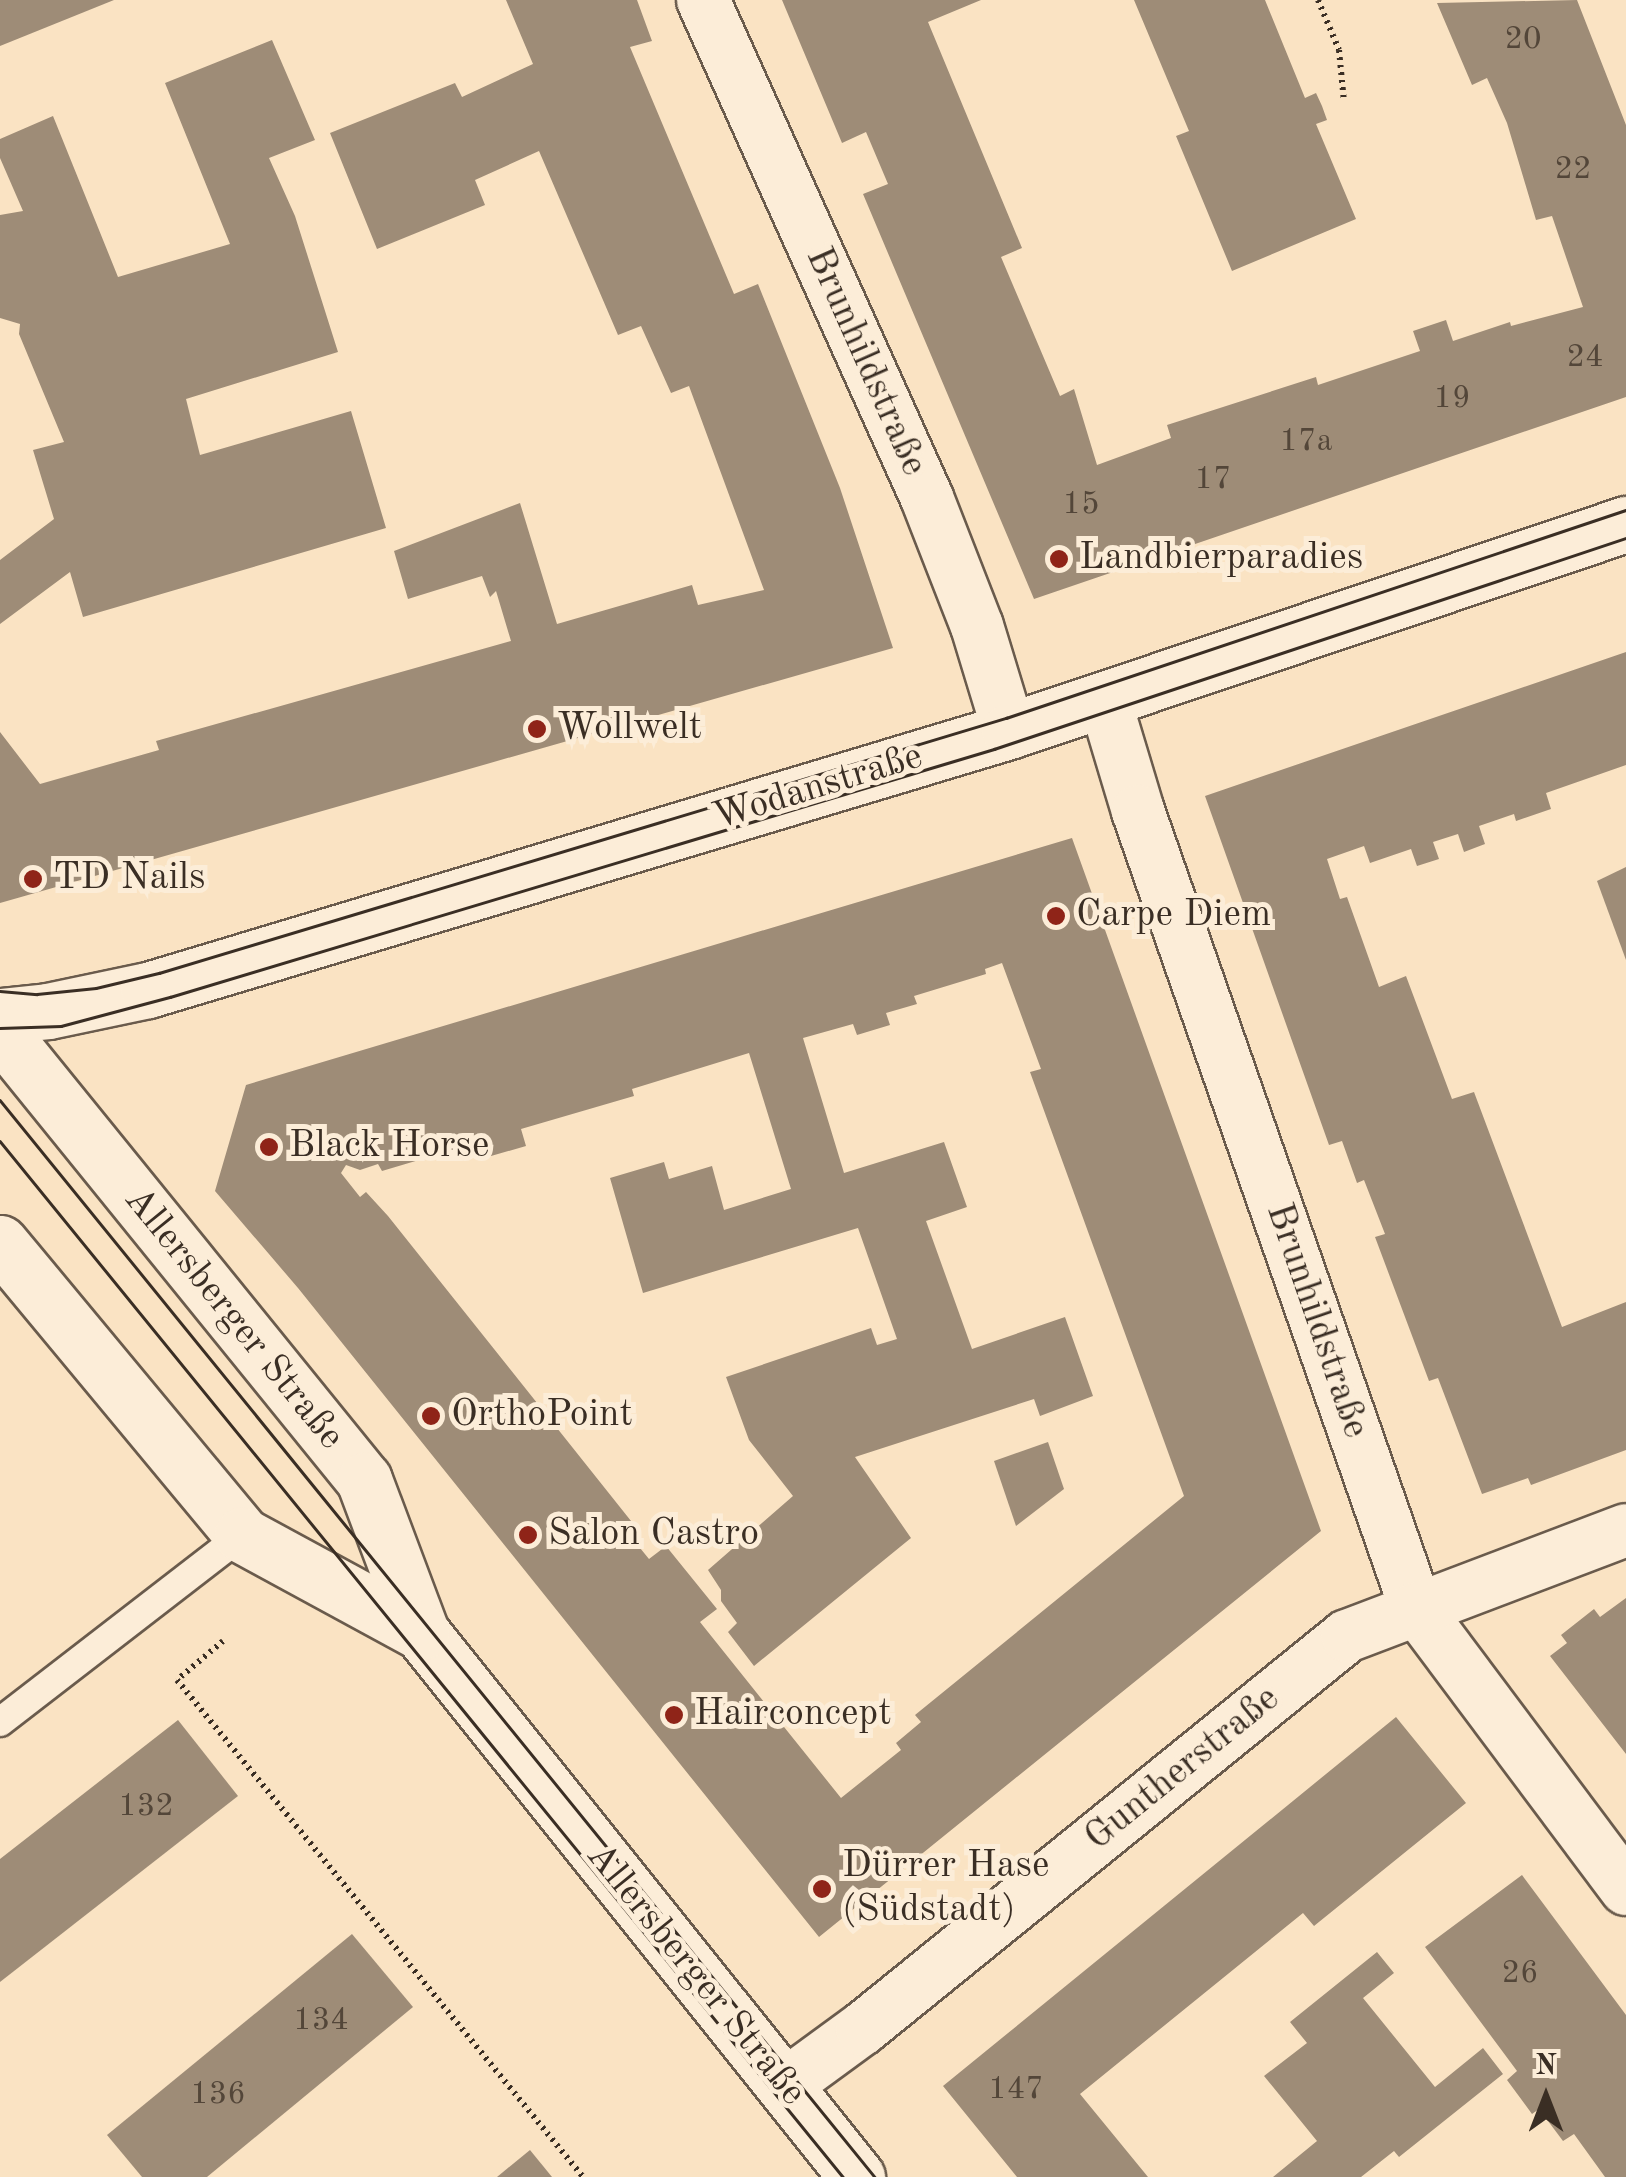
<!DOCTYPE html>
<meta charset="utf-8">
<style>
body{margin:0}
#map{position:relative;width:1626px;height:2177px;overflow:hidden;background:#fae3c3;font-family:"Old Standard TT",serif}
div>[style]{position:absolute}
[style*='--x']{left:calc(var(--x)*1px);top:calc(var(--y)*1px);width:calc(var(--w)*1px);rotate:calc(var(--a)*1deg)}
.building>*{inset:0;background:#9e8c77}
.path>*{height:6px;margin-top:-3px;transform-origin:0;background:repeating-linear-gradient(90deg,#3a2e24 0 2.5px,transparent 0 7.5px)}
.roads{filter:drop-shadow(2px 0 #6a5b4c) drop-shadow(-2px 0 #6a5b4c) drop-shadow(0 2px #6a5b4c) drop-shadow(0 -2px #6a5b4c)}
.lane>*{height:28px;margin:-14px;padding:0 14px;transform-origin:14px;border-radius:14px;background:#fcedd8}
.street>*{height:52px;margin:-26px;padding:0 26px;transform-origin:26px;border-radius:26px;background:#fcedd8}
.secondary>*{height:55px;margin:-27.5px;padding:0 27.5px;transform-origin:27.5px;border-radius:27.5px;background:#fcedd8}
.tram>*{height:2.5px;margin:-1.25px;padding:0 1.25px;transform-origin:1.25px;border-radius:1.25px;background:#3a2e24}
.dots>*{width:28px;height:28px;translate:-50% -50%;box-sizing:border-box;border:5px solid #fcedd8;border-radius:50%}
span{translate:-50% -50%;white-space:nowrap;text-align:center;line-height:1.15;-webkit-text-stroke:10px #fcedd8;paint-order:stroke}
.number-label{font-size:32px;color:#534639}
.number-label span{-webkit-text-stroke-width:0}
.street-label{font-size:38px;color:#3a2e24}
.poi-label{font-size:38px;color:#3a2e24}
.left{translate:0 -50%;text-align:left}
.north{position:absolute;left:1496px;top:2047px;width:100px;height:100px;-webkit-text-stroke:8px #fcedd8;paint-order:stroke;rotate:0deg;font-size:28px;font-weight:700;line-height:40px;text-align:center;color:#3a2e24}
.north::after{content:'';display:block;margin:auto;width:35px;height:45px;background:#3a2e24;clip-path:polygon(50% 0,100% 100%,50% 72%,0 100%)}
</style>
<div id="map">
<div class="building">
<div style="clip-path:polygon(0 0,114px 0,0 46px)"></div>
<div style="clip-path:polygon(506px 0,637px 0,652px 41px,630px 47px,734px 294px,758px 284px,840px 488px,893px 648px,0 903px,0 732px,40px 784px,159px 750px,156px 741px,511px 641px,496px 591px,490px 597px,482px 576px,408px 599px,394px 551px,520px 503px,557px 624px,692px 585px,698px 605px,764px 590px,689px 386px,671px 393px,641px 326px,618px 335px,539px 151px,475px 180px,485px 205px,377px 249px,330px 133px,455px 83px,462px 97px,533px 64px)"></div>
<div style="clip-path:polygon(782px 0,981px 0,928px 22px,1022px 248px,1001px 257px,1060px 396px,1074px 389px,1097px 465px,1171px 438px,1167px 425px,1316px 377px,1318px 385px,1420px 351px,1413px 331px,1446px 320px,1453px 341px,1510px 322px,1511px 326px,1583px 307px,1552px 216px,1536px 220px,1507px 123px,1487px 78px,1472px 85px,1437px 3px,1577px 0,1626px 125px,1626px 397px,1034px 599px,863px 194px,888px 184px,866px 132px,842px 143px)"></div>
<div style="clip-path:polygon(1134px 0,1265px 0,1305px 98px,1316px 93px,1322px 106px,1327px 120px,1316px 124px,1356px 219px,1232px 271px,1176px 136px,1189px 131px)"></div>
<div style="clip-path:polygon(272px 40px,315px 140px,269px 158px,295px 216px,338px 352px,186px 399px,200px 455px,351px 411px,386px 528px,83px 617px,70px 572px,0 624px,0 560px,54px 519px,33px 450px,64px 442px,19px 334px,20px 324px,0 318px,0 215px,23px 211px,0 158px,0 139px,53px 116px,118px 277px,230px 244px,165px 83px)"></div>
<div style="clip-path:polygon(1626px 652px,1626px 765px,1546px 793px,1551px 809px,1516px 821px,1514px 814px,1479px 826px,1485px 844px,1464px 852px,1458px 834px,1433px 842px,1439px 859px,1417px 866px,1411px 849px,1370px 863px,1364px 846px,1327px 859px,1340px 899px,1347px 897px,1379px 987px,1406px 976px,1452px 1099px,1474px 1092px,1562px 1327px,1626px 1302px,1626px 1450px,1531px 1485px,1528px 1478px,1482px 1494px,1438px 1378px,1429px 1381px,1375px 1237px,1385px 1234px,1364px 1180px,1357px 1183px,1342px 1141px,1329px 1145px,1205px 796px)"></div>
<div style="clip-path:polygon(evenodd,1072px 838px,1321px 1531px,819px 1937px,298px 1288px,215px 1191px,246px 1085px,1072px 838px,1002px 963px,1041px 1069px,1030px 1072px,1184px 1496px,915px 1715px,921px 1722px,896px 1743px,901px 1750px,841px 1798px,700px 1622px,717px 1609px,666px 1546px,649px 1559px,627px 1532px,635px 1526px,388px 1216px,366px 1192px,360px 1197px,341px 1173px,346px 1165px,360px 1170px,378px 1164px,382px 1171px,486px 1140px,491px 1156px,526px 1146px,521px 1129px,634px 1096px,632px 1089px,749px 1053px,791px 1189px,724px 1210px,712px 1166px,669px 1179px,664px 1162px,610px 1178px,643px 1293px,858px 1228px,897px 1339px,877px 1345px,871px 1328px,726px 1377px,749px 1440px,793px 1496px,708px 1570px,721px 1590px,721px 1601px,737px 1623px,728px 1632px,754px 1666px,911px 1538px,855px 1457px,1034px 1399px,1040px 1416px,1093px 1396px,1065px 1317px,972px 1349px,926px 1221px,967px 1207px,944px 1142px,844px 1173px,803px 1038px,853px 1024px,857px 1035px,890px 1025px,886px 1013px,917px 1004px,914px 996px,986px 974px,985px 969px,1002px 963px)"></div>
<div style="clip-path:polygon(1626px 867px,1626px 960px,1597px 881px)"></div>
<div style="clip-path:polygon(1048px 1442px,1064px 1489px,1016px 1526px,994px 1461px)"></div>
<div style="clip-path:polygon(1626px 1598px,1626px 1754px,1550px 1656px,1567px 1643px,1561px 1635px,1594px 1609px,1600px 1617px)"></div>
<div style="clip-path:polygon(1396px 1717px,1466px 1803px,1314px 1926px,1303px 1913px,1080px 2094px,1148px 2177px,1017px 2177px,943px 2086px)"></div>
<div style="clip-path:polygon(178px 1720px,238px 1796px,0 1982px,0 1859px)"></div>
<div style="clip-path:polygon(1522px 1875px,1626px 2015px,1626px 2177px,1605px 2177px,1574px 2134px,1563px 2141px,1539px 2109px,1532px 2114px,1507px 2080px,1517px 2071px,1425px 1947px)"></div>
<div style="clip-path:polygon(352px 1934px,413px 2007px,207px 2177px,142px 2177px,107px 2135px)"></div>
<div style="clip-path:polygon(1377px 1952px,1394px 1973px,1363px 1998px,1435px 2087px,1483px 2048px,1503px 2074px,1399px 2157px,1394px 2151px,1361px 2177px,1273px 2177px,1317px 2141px,1264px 2076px,1307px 2043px,1290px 2022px)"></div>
<div style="clip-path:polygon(530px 2150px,552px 2177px,497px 2177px)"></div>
</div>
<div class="path">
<div style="--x:1318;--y:0;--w:54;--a:67.2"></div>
<div style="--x:1339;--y:50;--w:52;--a:84.5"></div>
<div style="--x:223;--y:1641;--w:60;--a:139.7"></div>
<div style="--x:177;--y:1680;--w:642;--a:50.75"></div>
</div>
<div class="roads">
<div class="lane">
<div style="--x:0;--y:1722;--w:306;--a:-37.7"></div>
</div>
<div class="street">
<div style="--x:703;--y:0;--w:546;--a:65.78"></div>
<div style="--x:927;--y:498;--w:137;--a:68.7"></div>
<div style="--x:977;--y:626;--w:110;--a:73.1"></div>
<div style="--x:1105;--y:701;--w:115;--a:73.3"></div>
<div style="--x:1138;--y:811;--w:844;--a:70.77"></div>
<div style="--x:1416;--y:1608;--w:351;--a:53.2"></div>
<div style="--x:784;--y:2086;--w:97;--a:-36.2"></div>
<div style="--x:862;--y:2029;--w:624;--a:-39.02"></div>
<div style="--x:1347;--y:1636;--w:298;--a:-20.8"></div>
</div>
<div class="secondary">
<div style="--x:0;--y:1016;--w:48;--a:-5.9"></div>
<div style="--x:48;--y:1011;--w:102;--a:-11.9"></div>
<div style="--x:148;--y:990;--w:899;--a:-16.74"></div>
<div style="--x:1009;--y:731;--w:651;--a:-18.55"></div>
<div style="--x:0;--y:1031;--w:578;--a:50.97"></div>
<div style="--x:364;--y:1480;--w:162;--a:69.4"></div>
<div style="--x:421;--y:1632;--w:698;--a:51.34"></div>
<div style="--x:0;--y:1243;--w:379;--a:50.3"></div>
<div style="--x:242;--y:1535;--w:204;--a:28.5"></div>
</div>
</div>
<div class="tram">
<div style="--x:0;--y:991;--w:37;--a:5"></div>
<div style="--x:37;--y:994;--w:59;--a:-5.8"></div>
<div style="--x:96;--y:988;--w:65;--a:-13.4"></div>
<div style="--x:159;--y:973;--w:885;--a:-16.76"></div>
<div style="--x:1006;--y:718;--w:654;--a:-18.55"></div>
<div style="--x:0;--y:1028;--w:61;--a:-1.9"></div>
<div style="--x:61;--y:1026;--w:113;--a:-14.9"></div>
<div style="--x:170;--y:997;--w:861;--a:-16.75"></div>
<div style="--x:994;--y:749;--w:666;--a:-18.46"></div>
<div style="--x:0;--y:1100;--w:1388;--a:50.91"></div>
<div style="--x:0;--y:1141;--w:1336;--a:50.86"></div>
</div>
<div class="dots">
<div style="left:1059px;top:559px;background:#8f2418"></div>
<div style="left:537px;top:729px;background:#8f2418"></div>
<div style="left:33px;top:879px;background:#8f2418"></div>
<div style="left:1056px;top:916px;background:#8f2418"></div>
<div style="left:269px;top:1147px;background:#8f2418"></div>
<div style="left:431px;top:1416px;background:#8f2418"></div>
<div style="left:528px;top:1535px;background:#8f2418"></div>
<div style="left:674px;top:1715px;background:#8f2418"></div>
<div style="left:822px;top:1889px;background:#8f2418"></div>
</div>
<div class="number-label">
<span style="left:1523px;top:40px">20</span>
<span style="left:1573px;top:170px">22</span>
<span style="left:1585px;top:358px">24</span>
<span style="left:1452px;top:399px">19</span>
<span style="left:1306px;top:442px">17a</span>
<span style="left:1213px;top:480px">17</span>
<span style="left:1081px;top:505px">15</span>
<span style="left:146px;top:1807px">132</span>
<span style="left:1520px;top:1974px">26</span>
<span style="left:321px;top:2021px">134</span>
<span style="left:1016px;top:2090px">147</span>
<span style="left:218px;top:2095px">136</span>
</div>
<div class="street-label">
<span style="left:865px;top:362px;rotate:66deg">Brunhildstraße</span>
<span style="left:818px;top:788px;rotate:-17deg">Wodanstraße</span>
<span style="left:233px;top:1319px;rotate:51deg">Allersberger Straße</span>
<span style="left:1316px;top:1321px;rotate:71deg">Brunhildstraße</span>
<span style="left:1183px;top:1769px;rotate:-39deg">Guntherstraße</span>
<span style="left:695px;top:1975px;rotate:51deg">Allersberger Straße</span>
</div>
<div class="poi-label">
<span class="left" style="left:1079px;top:559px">Landbierparadies</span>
<span class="left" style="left:557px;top:729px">Wollwelt</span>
<span class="left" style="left:53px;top:879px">TD Nails</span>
<span class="left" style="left:1076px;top:916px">Carpe Diem</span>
<span class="left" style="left:289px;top:1147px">Black Horse</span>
<span class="left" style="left:451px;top:1416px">OrthoPoint</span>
<span class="left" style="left:548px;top:1535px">Salon Castro</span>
<span class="left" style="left:694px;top:1715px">Hairconcept</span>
<span class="left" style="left:842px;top:1889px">Dürrer Hase<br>(Südstadt)</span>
</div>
<div class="north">N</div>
</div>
